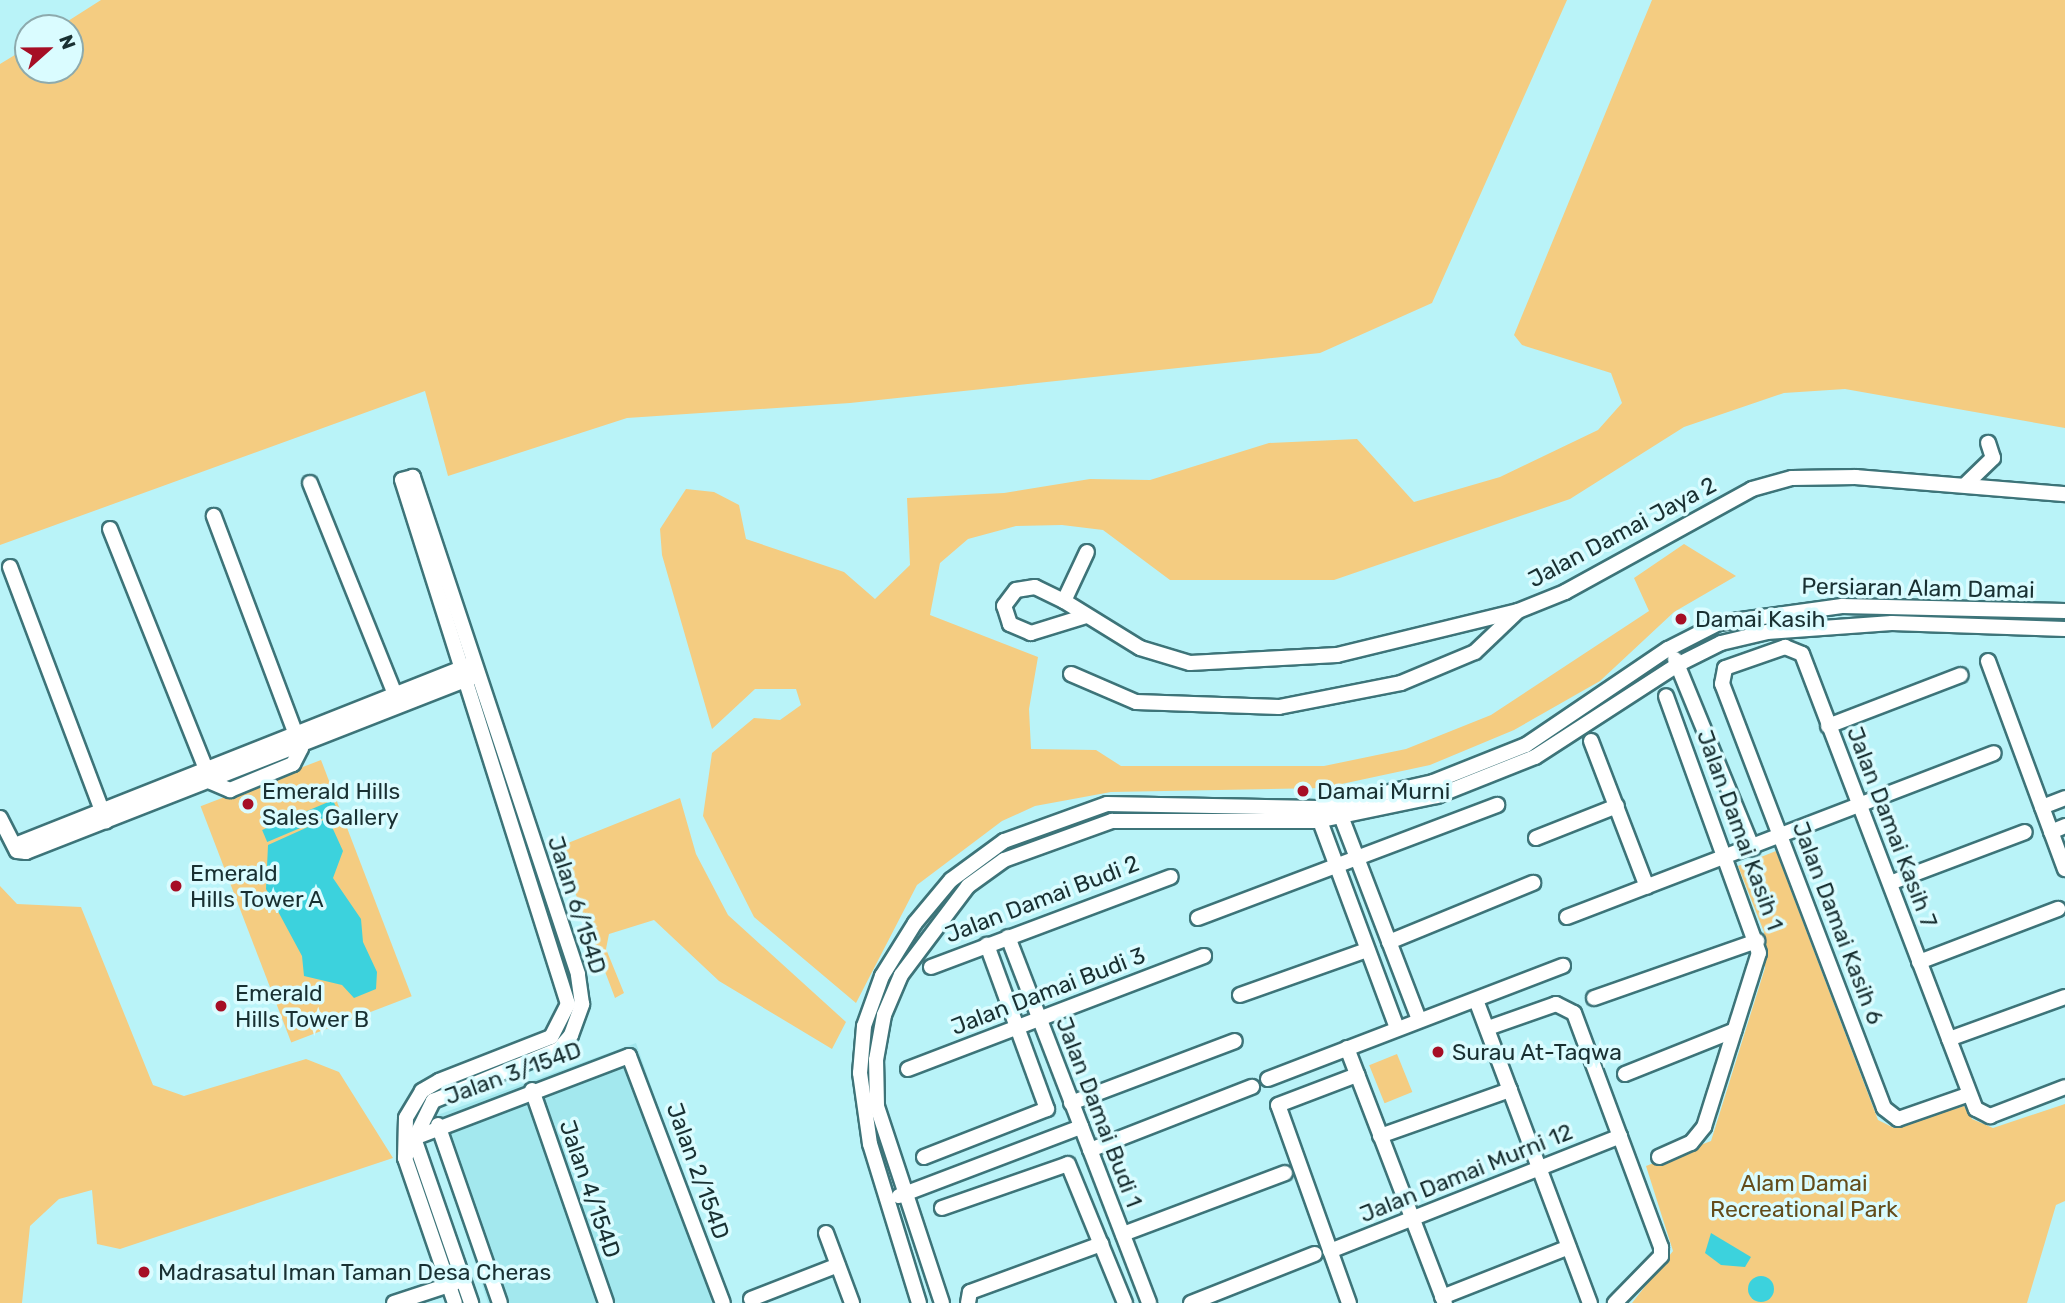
<!DOCTYPE html>
<style>
body{margin:0}
#map{position:relative;width:2065px;height:1303px;overflow:hidden;background:#b9f3f8;font-family:Rubik,sans-serif}
div>[style]{position:absolute}
[style*='--x']{left:calc(var(--x)*1px);top:calc(var(--y)*1px);width:calc(var(--w)*1px);rotate:calc(var(--a)*1deg)}
.built>*{inset:0;background:#a3e8ee}
.green>*{inset:0;background:#f4cc81;transform-origin:0 0}
.water>*{inset:0;background:#3cd2dd;transform-origin:0 0}
.round{border-radius:50%}
.roads{filter:drop-shadow(2px 0 #3d7479) drop-shadow(-2px 0 #3d7479) drop-shadow(0 2px #3d7479) drop-shadow(0 -2px #3d7479)}
.minor>*{height:14px;margin:-7px;padding:0 7px;transform-origin:7px;border-radius:7px;background:#fff}
.dots>*{width:19px;height:19px;translate:-50% -50%;box-sizing:border-box;border:4px solid #dafcff;border-radius:50%}
span{translate:-50% -50%;white-space:nowrap;text-align:center;line-height:1.15;-webkit-text-stroke:7px #dafcff;paint-order:stroke}
.street-label{font-size:23px;color:#193032}
.poi-label{font-size:23px;color:#193032}
.left{translate:0 -50%;text-align:left}
.park-label{font-size:23px;color:#644c1b}
.north{position:absolute;left:14px;top:14px;width:70px;height:70px;box-sizing:border-box;background:#dafcff;border:2px solid #8daaad;border-radius:50%;rotate:69deg;font-size:19px;font-weight:700;line-height:28px;text-align:center;color:#193032}
.north::after{content:'';display:block;margin:auto;width:24px;height:32px;background:#a60e25;clip-path:polygon(50% 0,100% 100%,50% 72%,0 100%)}
</style>
<div id="map">
<div class="built">
<div style="clip-path:polygon(636px 1043px,727px 1303px,488px 1303px,429px 1118px)"></div>
</div>
<div class="green">
<div style="clip-path:polygon(101px 0,1567px 0,1432px 303px,1320px 353px,850px 403px,627px 418px,448px 476px,425px 391px,0 545px,0 64px,28px 47px,28px 70px,70px 70px,70px 28px,57px 28px)"></div>
<div style="clip-path:polygon(1652px 0,2065px 0,2065px 428px,1845px 389px,1784px 393px,1684px 427px,1570px 499px,1334px 580px,1170px 580px,1103px 530px,1062px 525px,1016px 526px,968px 539px,940px 563px,930px 615px,1038px 657px,1029px 709px,1031px 749px,1096px 750px,1121px 766px,1324px 766px,1406px 749px,1491px 715px,1649px 611px,1634px 578px,1684px 544px,1736px 576px,1674px 612px,1600px 681px,1514px 730px,1430px 765px,1323px 788px,1111px 792px,1035px 806px,1002px 821px,917px 885px,856px 1003px,754px 917px,703px 816px,712px 753px,754px 718px,780px 720px,801px 705px,796px 689px,755px 689px,712px 729px,662px 555px,660px 529px,686px 489px,714px 492px,739px 505px,746px 539px,844px 572px,875px 599px,910px 565px,907px 498px,1004px 493px,1090px 479px,1150px 480px,1269px 443px,1357px 439px,1414px 502px,1500px 477px,1598px 430px,1622px 403px,1611px 373px,1522px 345px,1514px 335px)"></div>
<div style="left:321px;top:760px;width:253px;height:129px;rotate:69deg"></div>
<div style="clip-path:polygon(680px 798px,696px 854px,728px 915px,846px 1022px,832px 1049px,719px 981px,654px 920px,609px 934px,606px 949px,624px 993px,615px 998px,558px 847px)"></div>
<div style="clip-path:polygon(1776px 851px,1878px 1120px,1894px 1128px,1964px 1106px,1972px 1119px,1993px 1128px,2065px 1104px,2065px 1201px,2056px 1205px,2027px 1303px,1632px 1303px,1673px 1251px,1646px 1166px,1711px 1141px,1765px 968px,1764px 932px,1738px 866px)"></div>
<div style="clip-path:polygon(0 886px,17px 904px,81px 907px,153px 1085px,184px 1096px,306px 1059px,339px 1072px,393px 1158px,120px 1249px,97px 1244px,92px 1190px,59px 1199px,30px 1226px,22px 1303px,0 1303px)"></div>
<div style="left:1397px;top:1054px;width:41px;height:30px;rotate:68deg"></div>
</div>
<div class="water">
<div style="left:333px;top:800px;width:13px;height:77px;rotate:67deg"></div>
<div style="clip-path:polygon(328px 818px,343px 851px,333px 878px,361px 919px,363px 942px,377px 972px,376px 989px,354px 998px,342px 985px,304px 976px,302px 956px,266px 889px,268px 845px)"></div>
<div style="clip-path:polygon(1711px 1233px,1751px 1257px,1745px 1267px,1721px 1265px,1705px 1253px)"></div>
<div class="round" style="left:1748px;top:1276px;width:26px;height:26px"></div>
</div>
<div class="roads">
<div class="minor">
<div style="--x:310;--y:483;--w:236;--a:68.1"></div>
<div style="--x:1965;--y:485;--w:39;--a:-44"></div>
<div style="--x:1993;--y:458;--w:16;--a:-108"></div>
<div style="--x:110;--y:529;--w:272;--a:68.2"></div>
<div style="--x:211;--y:782;--w:21;--a:23"></div>
<div style="--x:230;--y:790;--w:68;--a:-22.4"></div>
<div style="--x:293;--y:764;--w:18;--a:-63"></div>
<div style="--x:301;--y:748;--w:248;--a:-110.6"></div>
<div style="--x:10;--y:567;--w:272;--a:69.3"></div>
<div style="--x:1064;--y:601;--w:54;--a:-64.9"></div>
<div style="--x:1086;--y:616;--w:58;--a:162.8"></div>
<div style="--x:1031;--y:633;--w:23;--a:-157"></div>
<div style="--x:1010;--y:624;--w:19;--a:-108"></div>
<div style="--x:1004;--y:606;--w:20;--a:-53"></div>
<div style="--x:1016;--y:590;--w:19;--a:-9"></div>
<div style="--x:1035;--y:587;--w:32;--a:26"></div>
<div style="--x:1064;--y:601;--w:89;--a:31.7"></div>
<div style="--x:1140;--y:648;--w:52;--a:16.7"></div>
<div style="--x:1190;--y:663;--w:147;--a:-3.1"></div>
<div style="--x:1337;--y:655;--w:186;--a:-13.7"></div>
<div style="--x:1518;--y:611;--w:51;--a:-22"></div>
<div style="--x:1565;--y:592;--w:213;--a:-28.8"></div>
<div style="--x:1752;--y:489;--w:41;--a:-15.4"></div>
<div style="--x:1792;--y:478;--w:64;--a:-0.9"></div>
<div style="--x:1856;--y:477;--w:210;--a:4.7"></div>
<div style="--x:1675;--y:659;--w:205;--a:67.7"></div>
<div style="--x:1988;--y:661;--w:222;--a:69.7"></div>
<div style="--x:1071;--y:674;--w:71;--a:23.3"></div>
<div style="--x:1136;--y:702;--w:143;--a:2"></div>
<div style="--x:1279;--y:707;--w:124;--a:-11.1"></div>
<div style="--x:1401;--y:683;--w:80;--a:-22.7"></div>
<div style="--x:1475;--y:652;--w:59;--a:-43.6"></div>
<div style="--x:1828;--y:726;--w:142;--a:-21"></div>
<div style="--x:1591;--y:741;--w:156;--a:69"></div>
<div style="--x:2042;--y:807;--w:25;--a:-21"></div>
<div style="--x:1339;--y:811;--w:223;--a:69"></div>
<div style="--x:1317;--y:813;--w:229;--a:69.6"></div>
<div style="--x:0;--y:818;--w:37;--a:63"></div>
<div style="--x:17;--y:851;--w:9;--a:6"></div>
<div style="--x:26;--y:852;--w:480;--a:-21.4"></div>
<div style="--x:2051;--y:832;--w:15;--a:-23"></div>
<div style="--x:1536;--y:838;--w:87;--a:-21.6"></div>
<div style="--x:15;--y:845;--w:488;--a:-21.6"></div>
<div style="--x:1890;--y:883;--w:144;--a:-20.7"></div>
<div style="--x:1567;--y:917;--w:457;--a:-21"></div>
<div style="--x:1198;--y:918;--w:320;--a:-20.7"></div>
<div style="--x:1008;--y:937;--w:392;--a:68.9"></div>
<div style="--x:1389;--y:942;--w:156;--a:-22.3"></div>
<div style="--x:1919;--y:962;--w:149;--a:-20.9"></div>
<div style="--x:931;--y:967;--w:256;--a:-20.6"></div>
<div style="--x:1240;--y:995;--w:135;--a:-19.5"></div>
<div style="--x:1594;--y:998;--w:173;--a:-19.3"></div>
<div style="--x:1476;--y:1000;--w:324;--a:69.4"></div>
<div style="--x:1488;--y:1028;--w:72;--a:-19.4"></div>
<div style="--x:1556;--y:1004;--w:20;--a:27"></div>
<div style="--x:1574;--y:1013;--w:250;--a:69.6"></div>
<div style="--x:1661;--y:1247;--w:9;--a:90"></div>
<div style="--x:1661;--y:1256;--w:66;--a:134.4"></div>
<div style="--x:1949;--y:1039;--w:123;--a:-19.9"></div>
<div style="--x:1347;--y:1048;--w:273;--a:69"></div>
<div style="--x:908;--y:1069;--w:317;--a:-20.9"></div>
<div style="--x:1625;--y:1074;--w:118;--a:-21.8"></div>
<div style="--x:1268;--y:1079;--w:316;--a:-21"></div>
<div style="--x:532;--y:1090;--w:225;--a:70.8"></div>
<div style="--x:1967;--y:1095;--w:73;--a:160.8"></div>
<div style="--x:1898;--y:1119;--w:18;--a:-142"></div>
<div style="--x:1884;--y:1108;--w:454;--a:-110.9"></div>
<div style="--x:1722;--y:684;--w:16;--a:-79"></div>
<div style="--x:1725;--y:668;--w:64;--a:-19.3"></div>
<div style="--x:1785;--y:647;--w:18;--a:22"></div>
<div style="--x:1802;--y:654;--w:487;--a:69.1"></div>
<div style="--x:1976;--y:1109;--w:16;--a:27"></div>
<div style="--x:1990;--y:1116;--w:80;--a:-21.1"></div>
<div style="--x:1071;--y:1103;--w:175;--a:-20.7"></div>
<div style="--x:438;--y:1125;--w:188;--a:70.8"></div>
<div style="--x:1380;--y:1136;--w:138;--a:-19.5"></div>
<div style="--x:414;--y:1138;--w:230;--a:-20.9"></div>
<div style="--x:629;--y:1056;--w:264;--a:69.2"></div>
<div style="--x:414;--y:1138;--w:175;--a:70.9"></div>
<div style="--x:1090;--y:1150;--w:174;--a:-21.3"></div>
<div style="--x:924;--y:1157;--w:132;--a:-21.3"></div>
<div style="--x:1047;--y:1109;--w:175;--a:-110.1"></div>
<div style="--x:1659;--y:1157;--w:35;--a:-24"></div>
<div style="--x:1691;--y:1143;--w:21;--a:-51"></div>
<div style="--x:1704;--y:1127;--w:182;--a:-72.5"></div>
<div style="--x:1759;--y:953;--w:273;--a:-109.9"></div>
<div style="--x:405;--y:1158;--w:64;--a:-63.8"></div>
<div style="--x:433;--y:1101;--w:136;--a:-22.4"></div>
<div style="--x:559;--y:1049;--w:18;--a:-49"></div>
<div style="--x:571;--y:1035;--w:33;--a:-70"></div>
<div style="--x:582;--y:1004;--w:30;--a:-98"></div>
<div style="--x:578;--y:974;--w:524;--a:-108.37"></div>
<div style="--x:413;--y:477;--w:11;--a:165"></div>
<div style="--x:402;--y:480;--w:550;--a:72.42"></div>
<div style="--x:568;--y:1004;--w:37;--a:117"></div>
<div style="--x:551;--y:1037;--w:120;--a:158.6"></div>
<div style="--x:439;--y:1081;--w:20;--a:150"></div>
<div style="--x:422;--y:1091;--w:31;--a:121"></div>
<div style="--x:406;--y:1118;--w:40;--a:91.4"></div>
<div style="--x:405;--y:1158;--w:153;--a:71"></div>
<div style="--x:899;--y:1196;--w:195;--a:-20.8"></div>
<div style="--x:942;--y:1208;--w:133;--a:-19.2"></div>
<div style="--x:1068;--y:1164;--w:150;--a:67.7"></div>
<div style="--x:826;--y:1233;--w:75;--a:69.6"></div>
<div style="--x:1123;--y:1234;--w:173;--a:-20.6"></div>
<div style="--x:1330;--y:1251;--w:312;--a:-21.6"></div>
<div style="--x:1442;--y:1297;--w:136;--a:-21.5"></div>
<div style="--x:751;--y:1299;--w:93;--a:-21.3"></div>
<div style="--x:394;--y:1303;--w:64;--a:-18.2"></div>
<div style="--x:919;--y:1303;--w:166;--a:-107.1"></div>
<div style="--x:870;--y:1144;--w:72;--a:-98"></div>
<div style="--x:860;--y:1073;--w:47;--a:-85.1"></div>
<div style="--x:864;--y:1026;--w:53;--a:-70.2"></div>
<div style="--x:882;--y:976;--w:62;--a:-58.1"></div>
<div style="--x:915;--y:923;--w:56;--a:-50.1"></div>
<div style="--x:951;--y:880;--w:66;--a:-36.3"></div>
<div style="--x:1004;--y:841;--w:109;--a:-19.8"></div>
<div style="--x:1107;--y:804;--w:211;--a:1.1"></div>
<div style="--x:1318;--y:808;--w:118;--a:-12.7"></div>
<div style="--x:1433;--y:782;--w:100;--a:-21.7"></div>
<div style="--x:1526;--y:745;--w:171;--a:-34.1"></div>
<div style="--x:1668;--y:649;--w:57;--a:-27"></div>
<div style="--x:1719;--y:623;--w:124;--a:-7.9"></div>
<div style="--x:1842;--y:606;--w:223;--a:1.3"></div>
<div style="--x:942;--y:1303;--w:207;--a:-108.3"></div>
<div style="--x:877;--y:1106;--w:46;--a:-91.2"></div>
<div style="--x:876;--y:1060;--w:46;--a:-79.9"></div>
<div style="--x:884;--y:1015;--w:43;--a:-67"></div>
<div style="--x:901;--y:975;--w:111;--a:-53"></div>
<div style="--x:968;--y:886;--w:44;--a:-35.8"></div>
<div style="--x:1004;--y:860;--w:115;--a:-19.9"></div>
<div style="--x:1112;--y:821;--w:205;--a:0"></div>
<div style="--x:1317;--y:821;--w:123;--a:-11.8"></div>
<div style="--x:1437;--y:796;--w:105;--a:-21.7"></div>
<div style="--x:1535;--y:757;--w:171;--a:-32.9"></div>
<div style="--x:1679;--y:664;--w:47;--a:-26.6"></div>
<div style="--x:1721;--y:643;--w:47;--a:-13.4"></div>
<div style="--x:1767;--y:632;--w:125;--a:-4.1"></div>
<div style="--x:1892;--y:623;--w:173;--a:2"></div>
<div style="--x:968;--y:1303;--w:11;--a:-80"></div>
<div style="--x:970;--y:1292;--w:140;--a:-20.1"></div>
<div style="--x:1191;--y:1303;--w:133;--a:-21.6"></div>
<div style="--x:1349;--y:1303;--w:210;--a:-109.7"></div>
<div style="--x:1278;--y:1105;--w:85;--a:-20.8"></div>
</div>
</div>
<div class="dots">
<div style="left:1681px;top:619px;background:#a60e25"></div>
<div style="left:1303px;top:791px;background:#a60e25"></div>
<div style="left:248px;top:804px;background:#a60e25"></div>
<div style="left:176px;top:886px;background:#a60e25"></div>
<div style="left:221px;top:1006px;background:#a60e25"></div>
<div style="left:1438px;top:1052px;background:#a60e25"></div>
<div style="left:144px;top:1272px;background:#a60e25"></div>
</div>
<div class="street-label">
<span style="left:1622px;top:532px;rotate:-28deg">Jalan Damai Jaya 2</span>
<span style="left:1918px;top:588px;rotate:1deg">Persiaran Alam Damai</span>
<span style="left:1892px;top:827px;rotate:69deg">Jalan Damai Kasih 7</span>
<span style="left:1740px;top:830px;rotate:70deg">Jalan Damai Kasih 1</span>
<span style="left:1042px;top:899px;rotate:-21deg">Jalan Damai Budi 2</span>
<span style="left:577px;top:905px;rotate:72deg">Jalan 6/154D</span>
<span style="left:1838px;top:923px;rotate:69deg">Jalan Damai Kasih 6</span>
<span style="left:1048px;top:991px;rotate:-21deg">Jalan Damai Budi 3</span>
<span style="left:513px;top:1073px;rotate:-20deg">Jalan 3/154D</span>
<span style="left:1099px;top:1112px;rotate:69deg">Jalan Damai Budi 1</span>
<span style="left:698px;top:1171px;rotate:70deg">Jalan 2/154D</span>
<span style="left:1466px;top:1173px;rotate:-22deg">Jalan Damai Murni 12</span>
<span style="left:590px;top:1189px;rotate:71deg">Jalan 4/154D</span>
</div>
<div class="poi-label">
<span class="left" style="left:1695px;top:619px">Damai Kasih</span>
<span class="left" style="left:262px;top:804px">Emerald Hills<br>Sales Gallery</span>
<span class="left" style="left:1317px;top:791px">Damai Murni</span>
<span class="left" style="left:190px;top:886px">Emerald<br>Hills Tower A</span>
<span class="left" style="left:235px;top:1006px">Emerald<br>Hills Tower B</span>
<span class="left" style="left:1452px;top:1052px">Surau At-Taqwa</span>
<span class="left" style="left:158px;top:1272px">Madrasatul Iman Taman Desa Cheras</span>
</div>
<div class="park-label">
<span style="left:1804px;top:1196px">Alam Damai<br>Recreational Park</span>
</div>
<div class="north">N</div>
</div>
